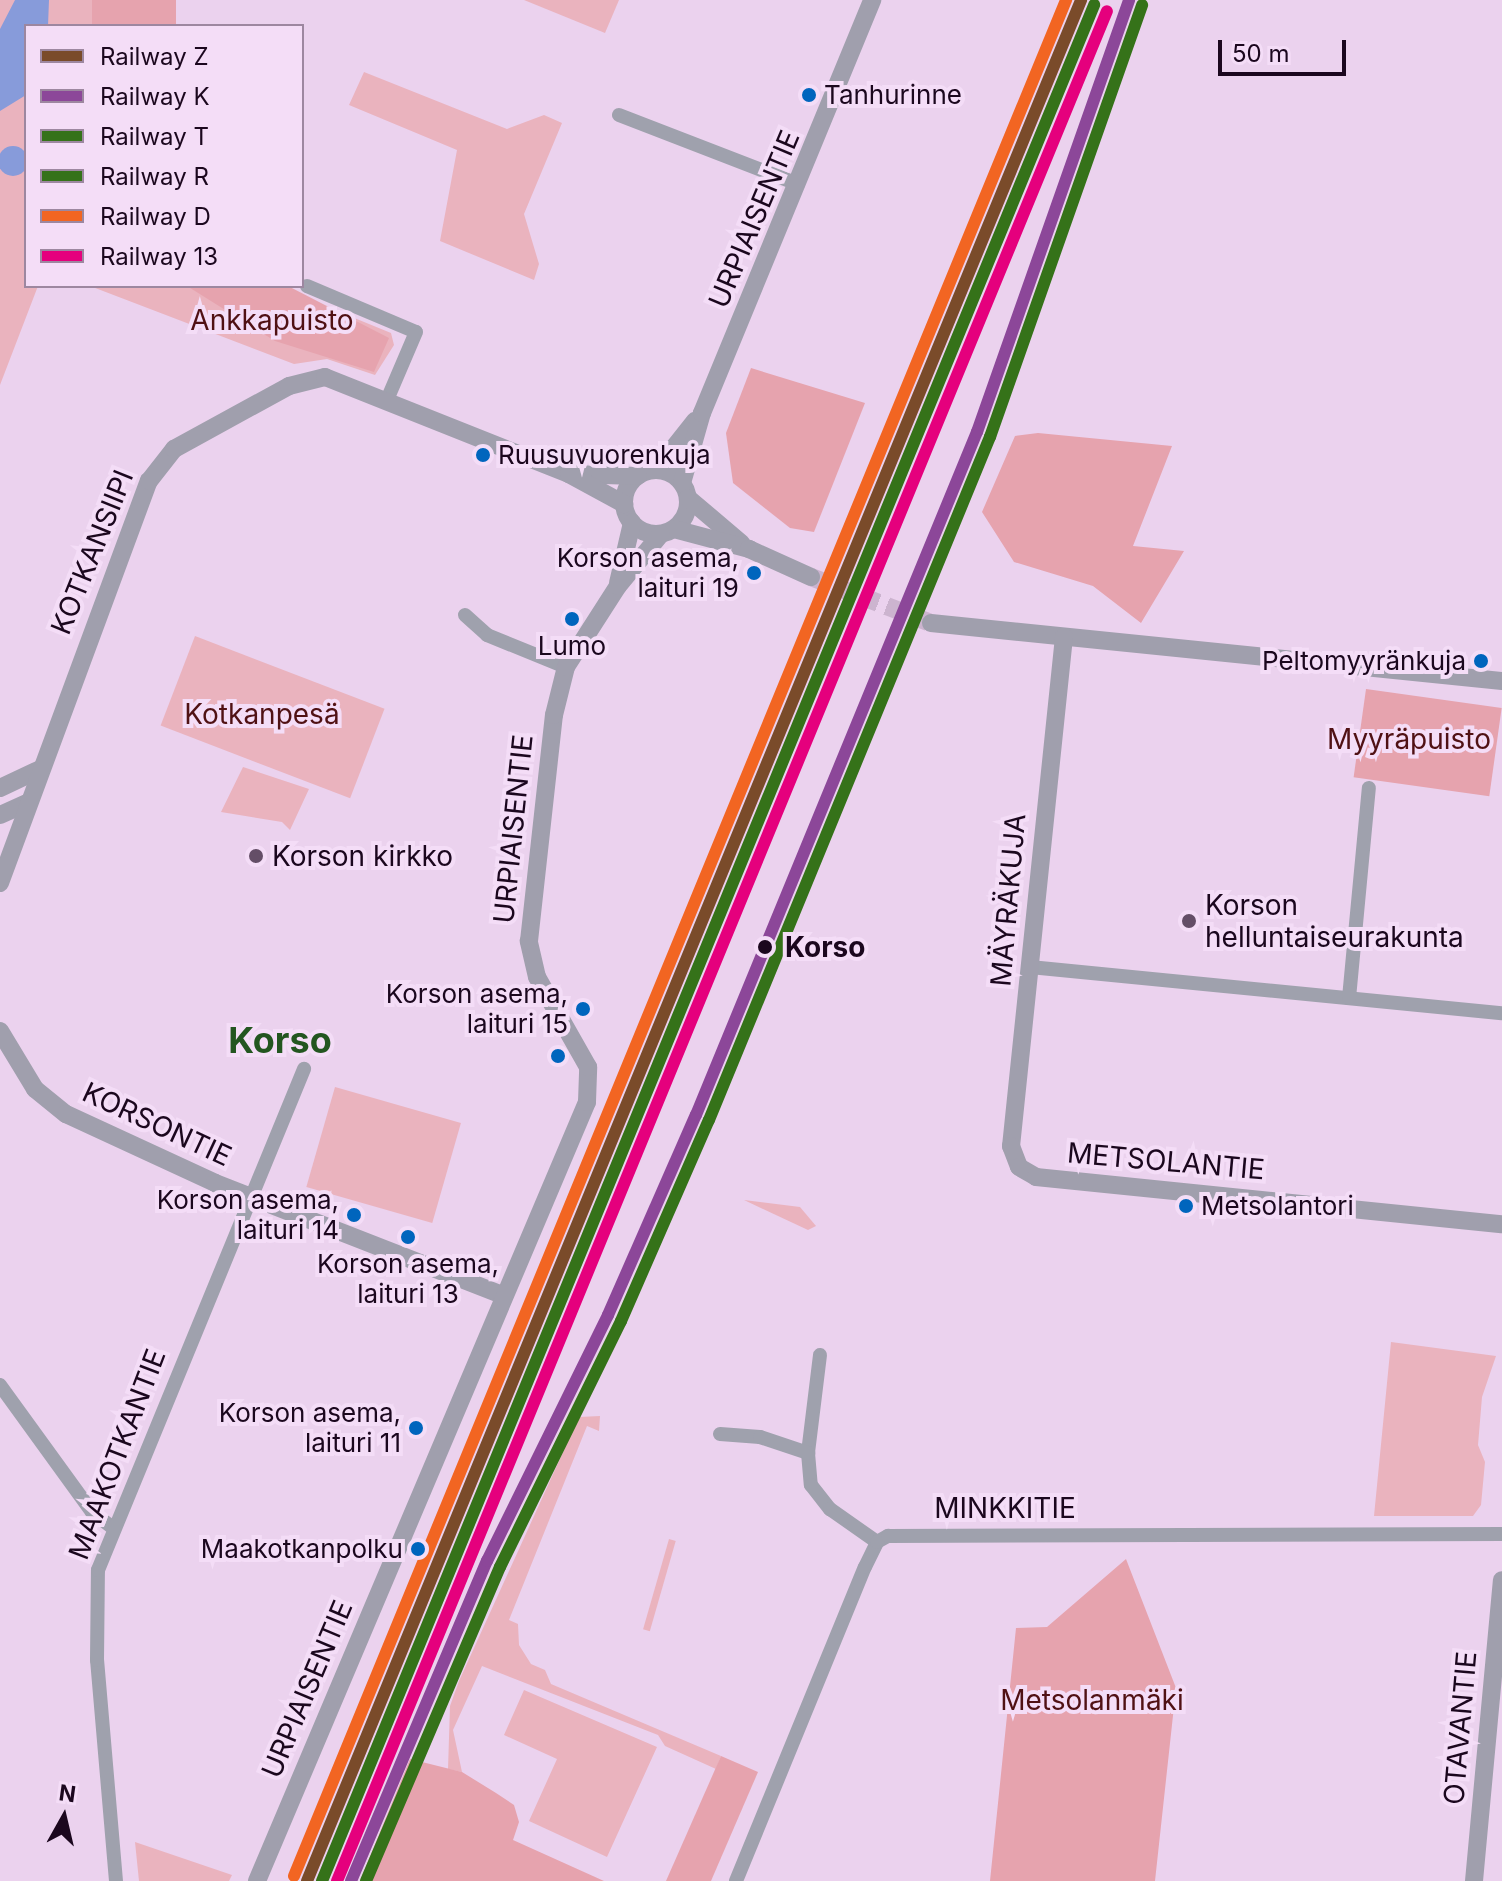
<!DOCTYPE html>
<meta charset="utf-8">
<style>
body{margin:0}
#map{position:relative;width:1502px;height:1881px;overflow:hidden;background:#ebd2ee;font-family:Inter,sans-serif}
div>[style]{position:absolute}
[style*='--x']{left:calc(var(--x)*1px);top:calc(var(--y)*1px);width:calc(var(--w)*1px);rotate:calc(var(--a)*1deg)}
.green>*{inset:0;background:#eab3be;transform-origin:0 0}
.forest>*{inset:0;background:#e6a3ae;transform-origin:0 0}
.water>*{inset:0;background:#879bda}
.round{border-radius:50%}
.secondary-tunnel>*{height:18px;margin-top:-9px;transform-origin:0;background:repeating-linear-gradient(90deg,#ccb4cf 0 18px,transparent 0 27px)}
.street>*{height:14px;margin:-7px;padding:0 7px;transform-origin:7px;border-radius:7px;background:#9fa1ad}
.secondary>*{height:18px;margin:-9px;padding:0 9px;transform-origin:9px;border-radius:9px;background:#a09fad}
.secondary>.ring{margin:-9px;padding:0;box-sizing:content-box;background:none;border:18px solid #a09fad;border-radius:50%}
.rail-1>*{height:12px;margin:-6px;padding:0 6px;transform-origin:6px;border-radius:6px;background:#7a4b2a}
.rail-2>*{height:12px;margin:-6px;padding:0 6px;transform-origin:6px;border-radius:6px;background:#8c4799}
.rail-3>*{height:12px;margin:-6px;padding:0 6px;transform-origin:6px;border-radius:6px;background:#357219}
.rail-4>*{height:12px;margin:-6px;padding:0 6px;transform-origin:6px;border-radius:6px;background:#357219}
.rail-5>*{height:12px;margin:-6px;padding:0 6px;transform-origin:6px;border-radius:6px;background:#f26522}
.rail-6>*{height:12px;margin:-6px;padding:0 6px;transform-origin:6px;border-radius:6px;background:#e5007d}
.dots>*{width:22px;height:22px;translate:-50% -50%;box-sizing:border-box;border:4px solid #f4ddf7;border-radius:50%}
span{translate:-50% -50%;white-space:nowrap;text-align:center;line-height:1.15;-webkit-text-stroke:8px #f4ddf7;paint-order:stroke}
.bus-label{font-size:26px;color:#1b071e}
.left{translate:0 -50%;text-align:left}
.right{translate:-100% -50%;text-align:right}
.street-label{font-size:28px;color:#1b071e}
.park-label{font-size:28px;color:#501114}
.poi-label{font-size:28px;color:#1b071e}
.stop-label{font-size:28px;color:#1b071e;font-weight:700}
.district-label{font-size:36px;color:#235620;font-weight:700}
.legend{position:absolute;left:24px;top:24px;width:280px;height:264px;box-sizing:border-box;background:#f4ddf7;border:2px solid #9d87a0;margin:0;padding:10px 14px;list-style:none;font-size:24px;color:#1b071e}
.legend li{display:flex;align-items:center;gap:16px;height:40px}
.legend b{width:40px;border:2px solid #9d87a0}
.north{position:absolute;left:24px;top:1777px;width:80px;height:80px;-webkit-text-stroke:6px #f4ddf7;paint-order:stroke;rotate:8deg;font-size:22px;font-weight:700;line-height:32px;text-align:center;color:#1b071e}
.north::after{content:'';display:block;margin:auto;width:28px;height:36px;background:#1b071e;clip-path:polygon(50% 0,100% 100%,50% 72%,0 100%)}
.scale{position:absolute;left:1218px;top:40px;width:128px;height:36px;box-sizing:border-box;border:4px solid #1b071e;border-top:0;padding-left:10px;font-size:24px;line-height:28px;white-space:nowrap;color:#1b071e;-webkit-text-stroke:6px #f4ddf7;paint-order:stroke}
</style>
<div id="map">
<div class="green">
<div style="clip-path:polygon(0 0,166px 0,155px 26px,26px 26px,26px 286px,38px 286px,0 385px)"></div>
<div style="clip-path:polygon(524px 0,619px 0,605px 33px)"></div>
<div style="clip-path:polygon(364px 72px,507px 129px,544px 115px,562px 123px,524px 214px,539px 264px,534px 280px,440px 241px,457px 150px,349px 105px)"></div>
<div style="clip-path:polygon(90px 286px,276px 286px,391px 333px,394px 345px,375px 375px,327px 359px,294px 364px)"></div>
<div style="left:195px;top:636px;width:203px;height:96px;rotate:21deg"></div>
<div style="clip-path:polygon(243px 767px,309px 789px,290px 830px,282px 822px,221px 812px)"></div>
<div style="left:335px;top:1087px;width:131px;height:104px;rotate:16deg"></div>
<div style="clip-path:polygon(744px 1200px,800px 1207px,816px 1226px,808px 1230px)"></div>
<div style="clip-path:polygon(1391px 1342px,1496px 1356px,1482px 1397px,1478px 1445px,1485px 1462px,1481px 1505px,1473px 1516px,1374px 1516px)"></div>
<div style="clip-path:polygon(600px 1416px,599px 1431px,587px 1426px,509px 1620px,518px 1624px,519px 1645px,531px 1664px,545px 1670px,551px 1684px,721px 1756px,716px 1769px,665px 1746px,658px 1735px,482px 1666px,453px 1730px,462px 1772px,448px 1769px,450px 1706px,459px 1681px,579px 1417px)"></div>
<div style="left:669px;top:1539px;width:7px;height:94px;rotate:16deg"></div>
<div style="clip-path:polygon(524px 1690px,657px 1747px,607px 1857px,529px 1821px,557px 1759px,504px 1735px)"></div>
<div style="clip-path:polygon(135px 1842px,232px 1875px,229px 1881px,139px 1881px)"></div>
</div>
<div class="forest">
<div style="left:92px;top:0;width:84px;height:26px"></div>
<div style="clip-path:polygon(187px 286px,288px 286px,389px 338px,374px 372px,275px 341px)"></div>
<div style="clip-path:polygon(751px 368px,865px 403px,814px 532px,790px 528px,733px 483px,726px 433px)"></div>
<div style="clip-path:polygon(1038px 433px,1172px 446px,1133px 546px,1184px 551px,1141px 623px,1093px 586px,1014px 562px,982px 512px,1015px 436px)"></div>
<div style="left:1366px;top:689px;width:137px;height:89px;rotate:8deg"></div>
<div style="clip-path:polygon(1126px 1559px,1176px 1688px,1155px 1881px,990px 1881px,1016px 1628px,1047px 1627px)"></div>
<div style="clip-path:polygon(721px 1756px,758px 1772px,711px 1881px,666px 1881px)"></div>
<div style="clip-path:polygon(410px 1759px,462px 1772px,496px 1793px,514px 1805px,519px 1822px,513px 1840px,604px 1881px,360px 1881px)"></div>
</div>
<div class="water">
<div style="clip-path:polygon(15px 0,49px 0,48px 26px,26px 26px,26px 95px,0 111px,0 29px)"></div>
<div class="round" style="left:-2px;top:146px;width:30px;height:30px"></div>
</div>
<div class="secondary-tunnel">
<div style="--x:811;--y:577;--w:129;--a:21"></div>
</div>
<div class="street">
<div style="--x:619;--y:115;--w:192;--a:21.1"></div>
<div style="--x:307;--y:286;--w:118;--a:22.9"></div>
<div style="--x:416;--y:332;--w:74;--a:113.1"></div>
<div style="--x:465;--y:615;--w:30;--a:42"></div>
<div style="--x:487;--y:635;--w:85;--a:22.1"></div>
<div style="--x:1030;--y:967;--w:474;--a:5.6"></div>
<div style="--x:1349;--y:998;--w:211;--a:-84.6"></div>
<div style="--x:820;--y:1355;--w:99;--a:97"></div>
<div style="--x:808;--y:1453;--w:32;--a:85"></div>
<div style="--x:811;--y:1485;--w:31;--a:52"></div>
<div style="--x:830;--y:1509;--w:57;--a:35.1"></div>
<div style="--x:0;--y:1385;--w:157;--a:54.1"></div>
<div style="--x:92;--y:1512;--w:25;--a:37"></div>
<div style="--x:720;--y:1434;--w:40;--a:4.3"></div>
<div style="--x:760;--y:1437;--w:51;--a:18.4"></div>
<div style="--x:116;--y:1881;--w:222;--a:-94.9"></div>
<div style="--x:97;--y:1660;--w:90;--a:-89.4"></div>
<div style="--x:98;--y:1570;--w:542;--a:-67.65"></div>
<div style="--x:736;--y:1881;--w:339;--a:-67.7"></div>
<div style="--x:865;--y:1567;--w:28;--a:-64"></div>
<div style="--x:877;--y:1542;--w:13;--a:-29"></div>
<div style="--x:888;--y:1536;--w:614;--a:-0.19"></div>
</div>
<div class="secondary">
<div style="--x:656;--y:470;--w:63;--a:-51.5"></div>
<div class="ring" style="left:624px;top:470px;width:46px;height:46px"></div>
<div style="--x:569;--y:474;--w:69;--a:1.7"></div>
<div style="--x:682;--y:483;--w:73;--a:-74.1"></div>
<div style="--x:702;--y:413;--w:447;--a:-67.6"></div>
<div style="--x:688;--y:498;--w:70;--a:40.3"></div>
<div style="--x:674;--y:529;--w:78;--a:14.9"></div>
<div style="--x:749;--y:549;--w:68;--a:24.3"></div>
<div style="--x:618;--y:583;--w:62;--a:-76.9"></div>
<div style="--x:931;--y:623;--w:574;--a:5.8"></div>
<div style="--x:1064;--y:637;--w:512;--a:95.94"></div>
<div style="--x:1011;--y:1146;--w:22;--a:69"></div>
<div style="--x:1019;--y:1167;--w:20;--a:30"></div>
<div style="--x:1036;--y:1177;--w:468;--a:5.8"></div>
<div style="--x:0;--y:788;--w:42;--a:-25.3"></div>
<div style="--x:0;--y:815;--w:30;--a:-24"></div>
<div style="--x:0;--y:883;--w:429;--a:-69.7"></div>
<div style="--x:149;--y:481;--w:41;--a:-52"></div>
<div style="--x:174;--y:449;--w:131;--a:-28.7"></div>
<div style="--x:289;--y:386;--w:37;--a:-14"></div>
<div style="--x:325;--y:377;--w:263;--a:21.7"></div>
<div style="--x:569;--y:474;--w:63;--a:28.6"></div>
<div style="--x:0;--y:1031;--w:68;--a:58.9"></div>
<div style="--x:35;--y:1089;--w:40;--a:39"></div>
<div style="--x:66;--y:1114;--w:164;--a:24.8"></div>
<div style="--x:215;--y:1183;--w:308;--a:21.3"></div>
<div style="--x:257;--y:1881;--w:846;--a:-67.04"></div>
<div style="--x:587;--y:1102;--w:35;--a:-88"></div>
<div style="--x:588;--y:1067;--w:103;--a:-119.5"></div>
<div style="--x:537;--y:977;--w:37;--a:-103"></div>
<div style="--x:529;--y:941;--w:227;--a:-83.7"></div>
<div style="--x:554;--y:715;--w:49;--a:-76"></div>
<div style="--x:566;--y:667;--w:96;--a:-57.3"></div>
<div style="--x:618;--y:586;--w:67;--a:-50.4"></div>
<div style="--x:1474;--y:1881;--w:302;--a:-84.7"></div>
</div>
<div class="rail-1">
<div style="--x:307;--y:1881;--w:2034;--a:-67.63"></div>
</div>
<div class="rail-2">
<div style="--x:351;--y:1881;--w:348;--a:-67"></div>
<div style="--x:487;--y:1561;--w:274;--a:-63.8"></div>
<div style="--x:608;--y:1315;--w:219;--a:-66.3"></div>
<div style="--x:696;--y:1115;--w:739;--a:-67.64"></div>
<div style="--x:977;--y:432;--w:458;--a:-70.6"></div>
</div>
<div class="rail-3">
<div style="--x:366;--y:1881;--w:341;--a:-66.9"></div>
<div style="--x:500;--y:1567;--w:274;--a:-63.8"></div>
<div style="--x:621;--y:1321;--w:219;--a:-66.4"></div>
<div style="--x:709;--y:1120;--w:739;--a:-67.64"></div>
<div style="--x:990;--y:437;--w:458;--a:-70.6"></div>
</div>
<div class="rail-4">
<div style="--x:322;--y:1881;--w:2029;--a:-67.63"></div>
</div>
<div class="rail-5">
<div style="--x:294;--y:1876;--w:2029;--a:-67.63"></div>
</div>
<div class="rail-6">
<div style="--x:337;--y:1881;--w:2022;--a:-67.62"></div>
</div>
<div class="dots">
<div style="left:809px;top:95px;background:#0065bd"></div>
<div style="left:483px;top:455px;background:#0065bd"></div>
<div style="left:754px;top:573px;background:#0065bd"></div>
<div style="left:572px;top:619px;background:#0065bd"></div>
<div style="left:1481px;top:661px;background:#0065bd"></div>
<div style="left:256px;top:856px;background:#644e67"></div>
<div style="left:1189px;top:921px;background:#644e67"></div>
<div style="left:765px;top:947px;background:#1b071e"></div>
<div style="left:583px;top:1009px;background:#0065bd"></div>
<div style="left:558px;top:1056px;background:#0065bd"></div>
<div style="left:1186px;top:1206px;background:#0065bd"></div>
<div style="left:354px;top:1215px;background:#0065bd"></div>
<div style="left:408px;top:1237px;background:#0065bd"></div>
<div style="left:416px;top:1428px;background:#0065bd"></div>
<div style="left:418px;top:1549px;background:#0065bd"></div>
</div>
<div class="bus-label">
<span class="left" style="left:824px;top:95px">Tanhurinne</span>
<span class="left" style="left:498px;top:455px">Ruusuvuorenkuja</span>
<span class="right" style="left:739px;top:573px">Korson asema,<br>laituri 19</span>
<span style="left:572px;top:646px">Lumo</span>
<span class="right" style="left:1466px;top:661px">Peltomyyränkuja</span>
<span class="right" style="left:568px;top:1009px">Korson asema,<br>laituri 15</span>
<span class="right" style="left:339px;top:1215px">Korson asema,<br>laituri 14</span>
<span class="left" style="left:1201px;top:1206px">Metsolantori</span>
<span style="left:408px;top:1279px">Korson asema,<br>laituri 13</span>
<span class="right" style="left:401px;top:1428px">Korson asema,<br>laituri 11</span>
<span class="right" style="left:403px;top:1549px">Maakotkanpolku</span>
</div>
<div class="street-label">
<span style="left:754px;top:219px;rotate:-67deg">URPIAISENTIE</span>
<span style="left:92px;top:552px;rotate:-68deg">KOTKANSIIPI</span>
<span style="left:513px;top:829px;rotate:-84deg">URPIAISENTIE</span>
<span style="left:1008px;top:900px;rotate:-85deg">MÄYRÄKUJA</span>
<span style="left:157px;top:1124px;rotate:25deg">KORSONTIE</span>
<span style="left:1166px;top:1161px;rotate:5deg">METSOLANTIE</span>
<span style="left:117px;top:1454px;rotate:-69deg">MAAKOTKANTIE</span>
<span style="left:1005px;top:1508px">MINKKITIE</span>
<span style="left:307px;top:1689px;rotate:-67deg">URPIAISENTIE</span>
<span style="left:1460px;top:1728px;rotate:-85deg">OTAVANTIE</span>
</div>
<div class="park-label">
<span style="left:272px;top:320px">Ankkapuisto</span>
<span style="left:262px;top:714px">Kotkanpesä</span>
<span style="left:1409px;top:739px">Myyräpuisto</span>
<span style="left:1092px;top:1700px">Metsolanmäki</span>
</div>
<div class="poi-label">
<span class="left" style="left:272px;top:856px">Korson kirkko</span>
<span class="left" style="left:1205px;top:921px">Korson<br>helluntaiseurakunta</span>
</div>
<div class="stop-label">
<span class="left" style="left:785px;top:947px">Korso</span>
</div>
<div class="district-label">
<span style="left:280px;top:1041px">Korso</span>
</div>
<ul class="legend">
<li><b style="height:10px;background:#7a4b2a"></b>Railway Z</li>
<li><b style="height:10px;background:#8c4799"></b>Railway K</li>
<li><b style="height:10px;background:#357219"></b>Railway T</li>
<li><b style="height:10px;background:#357219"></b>Railway R</li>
<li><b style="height:10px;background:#f26522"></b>Railway D</li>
<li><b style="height:10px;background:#e5007d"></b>Railway 13</li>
</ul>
<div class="north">N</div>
<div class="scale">50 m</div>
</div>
